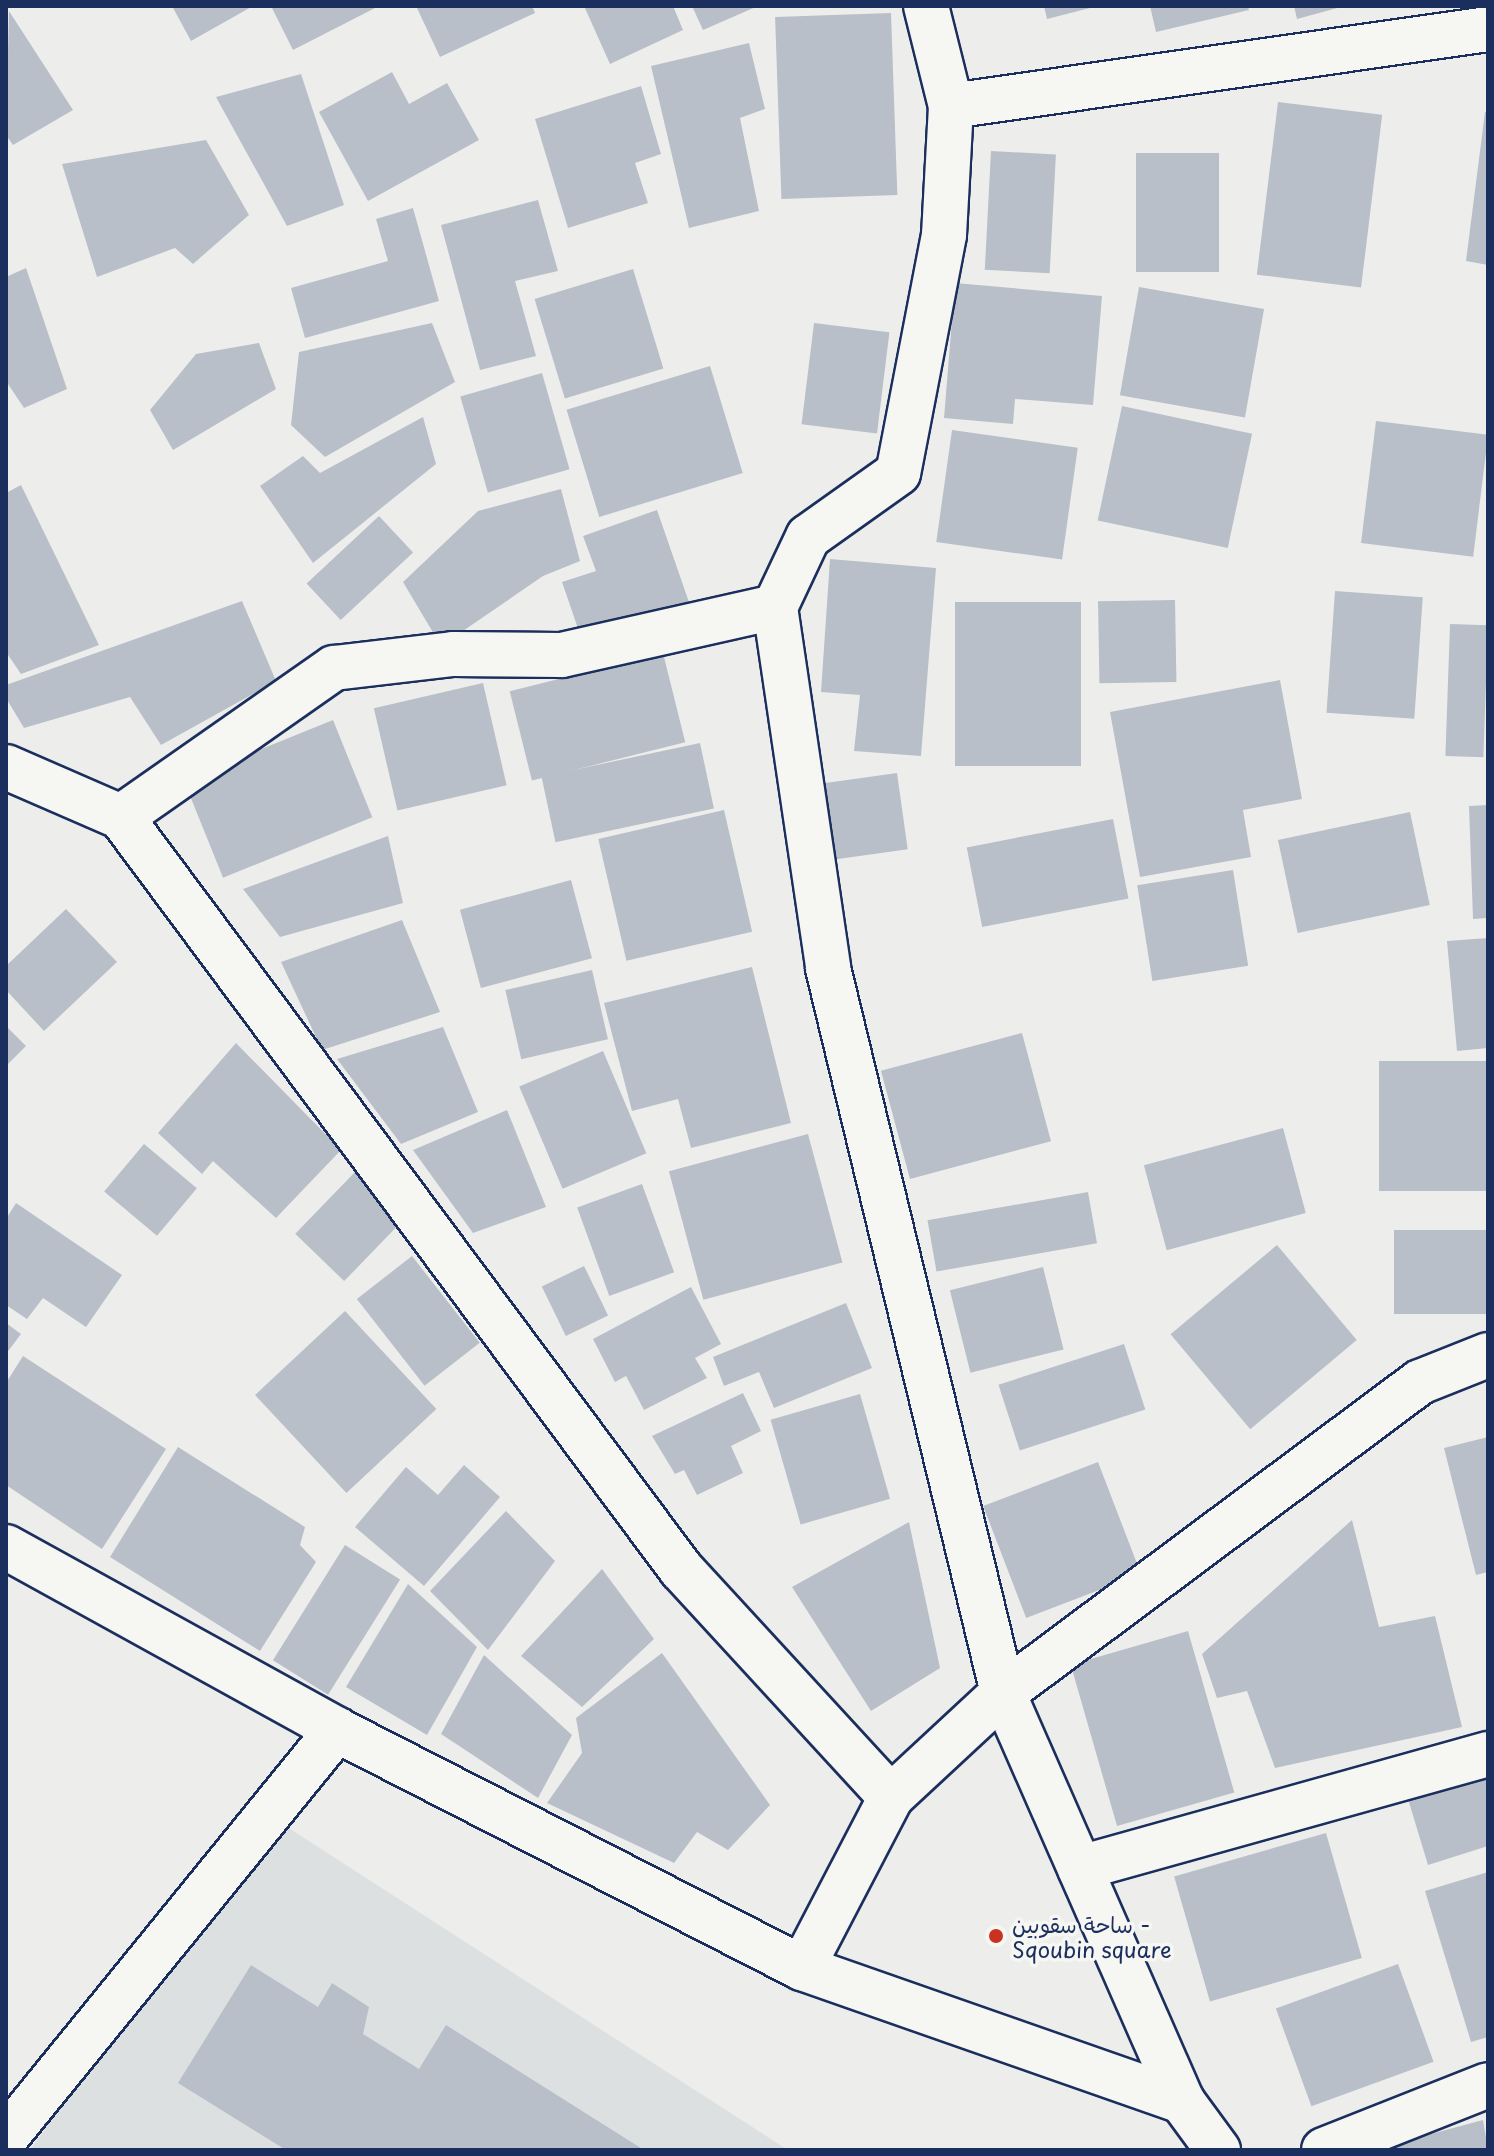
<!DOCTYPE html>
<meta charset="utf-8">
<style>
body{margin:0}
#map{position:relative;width:1494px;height:2156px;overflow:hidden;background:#edeeec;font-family:"Playpen Sans","Playpen Sans Arabic",sans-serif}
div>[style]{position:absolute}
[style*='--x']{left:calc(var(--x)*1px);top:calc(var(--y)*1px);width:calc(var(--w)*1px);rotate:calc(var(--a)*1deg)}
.built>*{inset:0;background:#dde0e1}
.building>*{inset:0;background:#b9bfc8;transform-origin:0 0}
.roads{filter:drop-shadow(2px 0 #1b2f5e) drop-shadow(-2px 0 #1b2f5e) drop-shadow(0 2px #1b2f5e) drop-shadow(0 -2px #1b2f5e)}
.street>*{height:44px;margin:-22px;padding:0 22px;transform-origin:22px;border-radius:22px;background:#f6f6f2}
.dots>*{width:22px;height:22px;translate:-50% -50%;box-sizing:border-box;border:4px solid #f6f6f2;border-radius:50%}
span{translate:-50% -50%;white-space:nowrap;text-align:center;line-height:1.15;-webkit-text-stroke:7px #f6f6f2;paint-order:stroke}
.poi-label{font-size:22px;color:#1b2f5e}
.left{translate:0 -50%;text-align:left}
.frame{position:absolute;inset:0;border:8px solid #1b2f5e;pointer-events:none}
</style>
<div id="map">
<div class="built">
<div style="clip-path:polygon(267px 1814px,788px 2150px,30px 2150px)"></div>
</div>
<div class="building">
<div style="clip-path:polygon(172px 6px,253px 6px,191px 41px)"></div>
<div style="clip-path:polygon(277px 6px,379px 6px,293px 50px,272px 8px)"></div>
<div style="clip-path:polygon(416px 6px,532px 6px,535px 13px,440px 57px)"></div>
<div style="clip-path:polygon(584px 6px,673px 6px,683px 30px,610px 64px)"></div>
<div style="clip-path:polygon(692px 6px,758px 6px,703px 30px)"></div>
<div style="clip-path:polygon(1044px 6px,1094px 6px,1094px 7px,1047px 19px)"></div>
<div style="clip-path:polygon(1150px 6px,1248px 6px,1249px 10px,1156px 32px)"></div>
<div style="clip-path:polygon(1294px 6px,1341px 6px,1341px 7px,1297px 19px)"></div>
<div style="clip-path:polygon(9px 11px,73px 110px,13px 145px,6px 135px)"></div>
<div style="left:891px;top:13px;width:182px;height:116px;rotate:88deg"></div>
<div style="clip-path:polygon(749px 43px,765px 109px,740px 118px,759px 211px,689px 228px,651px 66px)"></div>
<div style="clip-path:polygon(392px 72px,409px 104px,447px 83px,479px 140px,368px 201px,319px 112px)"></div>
<div style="clip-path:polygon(301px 74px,344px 205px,287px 226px,216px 97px)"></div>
<div style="clip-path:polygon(641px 86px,661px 154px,635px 163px,648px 203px,568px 228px,535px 119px)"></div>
<div style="left:1278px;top:102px;width:105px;height:174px;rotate:7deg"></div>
<div style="clip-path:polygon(1485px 112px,1488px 112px,1488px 265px,1466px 261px)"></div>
<div style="clip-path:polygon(206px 140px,249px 215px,193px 264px,175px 248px,97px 277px,62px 164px)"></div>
<div style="left:991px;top:151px;width:65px;height:119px;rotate:3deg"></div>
<div style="left:1136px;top:153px;width:83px;height:119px"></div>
<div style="clip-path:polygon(538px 200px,558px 271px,515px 281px,536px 356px,480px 370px,441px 225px)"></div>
<div style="clip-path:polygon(413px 208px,439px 301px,305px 338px,291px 288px,388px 261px,376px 219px)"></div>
<div style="clip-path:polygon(26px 268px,67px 389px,24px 408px,6px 381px,6px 277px)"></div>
<div style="left:633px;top:269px;width:104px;height:103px;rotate:73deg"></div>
<div style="clip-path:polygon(955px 283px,1102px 296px,1093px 405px,1015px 399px,1013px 424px,944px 418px)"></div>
<div style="left:1139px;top:287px;width:127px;height:110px;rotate:10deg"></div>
<div style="clip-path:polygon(432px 323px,455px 382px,325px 457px,291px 425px,299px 352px)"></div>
<div style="left:814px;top:323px;width:76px;height:102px;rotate:7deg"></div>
<div style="clip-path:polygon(259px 343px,276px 389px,173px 450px,150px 410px,196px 354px)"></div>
<div style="left:710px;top:366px;width:112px;height:150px;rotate:73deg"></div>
<div style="left:542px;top:373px;width:100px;height:85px;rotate:74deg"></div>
<div style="left:1122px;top:406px;width:133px;height:117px;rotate:12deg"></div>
<div style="clip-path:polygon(423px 417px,436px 464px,313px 563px,260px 486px,303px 456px,320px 473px)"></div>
<div style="left:1376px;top:421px;width:113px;height:123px;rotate:7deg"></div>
<div style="left:952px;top:430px;width:127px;height:113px;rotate:8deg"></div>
<div style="clip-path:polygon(21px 485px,99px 645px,21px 674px,6px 652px,6px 493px)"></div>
<div style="clip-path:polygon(561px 489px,580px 561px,543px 576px,441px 646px,403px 582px,478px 511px)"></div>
<div style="clip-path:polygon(657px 510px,690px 605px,583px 643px,562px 582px,596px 571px,583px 536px)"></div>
<div style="left:379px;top:516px;width:50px;height:99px;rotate:47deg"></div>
<div style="clip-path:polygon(830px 559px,936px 568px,921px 756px,854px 751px,860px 695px,821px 692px)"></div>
<div style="left:1335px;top:591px;width:88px;height:122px;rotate:4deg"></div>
<div style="left:1175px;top:600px;width:82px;height:77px;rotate:89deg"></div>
<div style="clip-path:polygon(242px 601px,276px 681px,161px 745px,130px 697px,24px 728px,6px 698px,6px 685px)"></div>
<div style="left:1081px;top:602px;width:164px;height:126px;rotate:90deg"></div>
<div style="left:1450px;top:624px;width:38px;height:132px;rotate:2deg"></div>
<div style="left:663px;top:653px;width:92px;height:158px;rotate:76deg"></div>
<div style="clip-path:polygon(1280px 680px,1302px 799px,1243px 810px,1251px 857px,1140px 877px,1110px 712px)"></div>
<div style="left:483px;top:683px;width:105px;height:112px;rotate:77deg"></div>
<div style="left:333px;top:720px;width:105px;height:161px;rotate:68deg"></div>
<div style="left:700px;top:743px;width:67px;height:162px;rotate:78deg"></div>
<div style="left:897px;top:773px;width:77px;height:81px;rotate:82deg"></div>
<div style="clip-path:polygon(1488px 805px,1488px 918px,1473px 919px,1469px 806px)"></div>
<div style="left:724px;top:810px;width:125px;height:129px;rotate:77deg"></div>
<div style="left:1410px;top:812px;width:95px;height:135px;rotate:78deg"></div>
<div style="left:1113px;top:819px;width:81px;height:149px;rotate:79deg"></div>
<div style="clip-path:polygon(388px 836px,403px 903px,280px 937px,243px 889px)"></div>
<div style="left:1233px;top:870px;width:97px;height:97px;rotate:81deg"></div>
<div style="left:571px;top:880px;width:81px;height:115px;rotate:75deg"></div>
<div style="clip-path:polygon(66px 909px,117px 962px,44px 1031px,6px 990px,6px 966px)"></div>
<div style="clip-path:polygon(402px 920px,440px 1012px,322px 1050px,281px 962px)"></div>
<div style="clip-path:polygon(1488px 938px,1488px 1048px,1457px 1051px,1447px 941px)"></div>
<div style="clip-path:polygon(752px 967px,791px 1123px,691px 1148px,678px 1099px,632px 1111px,604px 1003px)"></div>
<div style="left:592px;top:970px;width:71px;height:89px;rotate:77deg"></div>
<div style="clip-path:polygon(6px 1026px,26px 1046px,6px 1066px)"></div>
<div style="clip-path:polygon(443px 1027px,478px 1112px,401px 1144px,337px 1059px)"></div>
<div style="left:1022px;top:1033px;width:112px;height:146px;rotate:75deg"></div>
<div style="clip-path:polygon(236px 1043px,341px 1150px,276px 1218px,213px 1161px,202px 1174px,158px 1133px)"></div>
<div style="left:603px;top:1051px;width:111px;height:91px;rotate:67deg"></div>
<div style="left:1488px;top:1061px;width:130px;height:109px;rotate:90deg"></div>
<div style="clip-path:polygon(507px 1110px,546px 1207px,473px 1233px,413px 1150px)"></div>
<div style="left:1283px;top:1128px;width:88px;height:144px;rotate:75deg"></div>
<div style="left:808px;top:1134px;width:133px;height:144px;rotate:75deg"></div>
<div style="left:144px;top:1144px;width:69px;height:62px;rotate:40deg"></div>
<div style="left:355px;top:1172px;width:68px;height:86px;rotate:44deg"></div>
<div style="left:642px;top:1184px;width:94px;height:69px;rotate:70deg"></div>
<div style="left:1088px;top:1192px;width:52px;height:163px;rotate:80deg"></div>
<div style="clip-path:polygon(16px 1203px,122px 1275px,86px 1327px,43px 1298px,27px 1319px,6px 1305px,6px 1219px)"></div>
<div style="left:1488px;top:1230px;width:84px;height:94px;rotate:90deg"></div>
<div style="left:1277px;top:1245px;width:124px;height:139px;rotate:50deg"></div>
<div style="left:412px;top:1256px;width:110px;height:70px;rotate:52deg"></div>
<div style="left:584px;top:1266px;width:55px;height:47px;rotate:64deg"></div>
<div style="left:1043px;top:1267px;width:85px;height:96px;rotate:76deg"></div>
<div style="clip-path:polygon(691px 1287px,721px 1344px,695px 1358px,707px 1378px,644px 1410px,626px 1376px,615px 1382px,593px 1339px)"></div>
<div style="clip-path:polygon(846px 1303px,872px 1368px,774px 1408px,759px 1372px,724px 1386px,713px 1357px)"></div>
<div style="left:345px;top:1311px;width:134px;height:123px;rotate:47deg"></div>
<div style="clip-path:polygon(6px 1323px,21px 1334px,6px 1354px)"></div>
<div style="left:1124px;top:1344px;width:69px;height:132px;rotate:72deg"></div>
<div style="clip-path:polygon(23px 1356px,166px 1449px,102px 1549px,6px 1485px,6px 1383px)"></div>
<div style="clip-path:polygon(743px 1393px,761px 1431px,731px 1446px,743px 1473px,697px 1495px,684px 1470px,675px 1474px,652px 1436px)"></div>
<div style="left:860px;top:1394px;width:109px;height:93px;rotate:74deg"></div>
<div style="clip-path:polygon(1488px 1437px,1488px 1572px,1476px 1575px,1444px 1448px)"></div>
<div style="clip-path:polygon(178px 1447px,305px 1527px,300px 1545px,316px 1562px,260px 1651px,110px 1557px)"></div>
<div style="left:1098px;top:1462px;width:120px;height:123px;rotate:69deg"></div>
<div style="clip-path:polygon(464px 1465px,500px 1497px,424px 1586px,355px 1527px,406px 1467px,438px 1495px)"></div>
<div style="clip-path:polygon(506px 1511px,555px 1561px,488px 1650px,430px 1591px)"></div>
<div style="clip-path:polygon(1352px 1520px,1379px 1627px,1435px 1616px,1462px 1727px,1275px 1768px,1247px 1691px,1217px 1698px,1202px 1654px)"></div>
<div style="clip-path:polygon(909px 1522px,940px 1668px,871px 1711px,792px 1587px)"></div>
<div style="left:345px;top:1545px;width:65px;height:136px;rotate:32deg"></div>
<div style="clip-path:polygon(602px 1569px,654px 1639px,582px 1707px,521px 1656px)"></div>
<div style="clip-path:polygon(408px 1584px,477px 1647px,427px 1735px,346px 1687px)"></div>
<div style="left:1188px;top:1631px;width:168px;height:122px;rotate:74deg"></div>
<div style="clip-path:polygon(662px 1653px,770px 1805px,728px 1850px,697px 1832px,674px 1863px,547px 1803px,582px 1753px,576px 1718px)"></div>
<div style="clip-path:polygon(484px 1655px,572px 1735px,538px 1798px,441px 1734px)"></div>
<div style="clip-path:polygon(1488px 1774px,1488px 1846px,1428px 1865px,1408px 1799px)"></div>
<div style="left:1326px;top:1833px;width:130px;height:158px;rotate:74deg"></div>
<div style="clip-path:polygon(1488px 1872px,1488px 2037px,1471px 2042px,1425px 1891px)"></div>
<div style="left:1398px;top:1964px;width:104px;height:130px;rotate:70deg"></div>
<div style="clip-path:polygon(251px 1965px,318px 2007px,332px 1983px,369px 2007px,363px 2034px,419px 2069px,446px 2025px,644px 2150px,286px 2150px,178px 2083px)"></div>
<div style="clip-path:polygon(1483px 2120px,1488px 2150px,1376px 2150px,1375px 2149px)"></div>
</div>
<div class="roads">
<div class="street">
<div style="--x:926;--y:6;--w:103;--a:76"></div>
<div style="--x:951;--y:106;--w:129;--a:93.1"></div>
<div style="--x:944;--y:235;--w:242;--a:100.9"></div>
<div style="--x:898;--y:473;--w:110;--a:144.6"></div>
<div style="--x:808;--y:537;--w:77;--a:115.2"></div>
<div style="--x:775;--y:607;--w:365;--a:81.6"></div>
<div style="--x:828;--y:968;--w:746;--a:76.43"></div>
<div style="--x:1003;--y:1693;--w:446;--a:66.3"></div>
<div style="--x:1182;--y:2101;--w:61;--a:53.7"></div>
<div style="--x:951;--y:106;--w:542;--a:-8.16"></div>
<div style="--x:6;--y:767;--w:125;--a:23.5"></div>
<div style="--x:121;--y:817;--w:938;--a:53.33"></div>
<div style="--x:681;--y:1569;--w:310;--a:47.4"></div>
<div style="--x:121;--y:817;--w:260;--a:-35"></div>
<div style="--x:334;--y:668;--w:120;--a:-6.7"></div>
<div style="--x:453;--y:654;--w:109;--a:0.5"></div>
<div style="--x:562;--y:655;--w:218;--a:-12.7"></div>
<div style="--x:6;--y:1547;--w:378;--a:28.9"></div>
<div style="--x:337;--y:1730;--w:522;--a:27.1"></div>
<div style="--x:802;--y:1968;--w:403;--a:19.3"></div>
<div style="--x:1080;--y:1868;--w:424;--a:-15.6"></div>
<div style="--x:802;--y:1968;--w:193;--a:-62.5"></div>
<div style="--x:891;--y:1797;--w:153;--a:-42.9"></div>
<div style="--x:1003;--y:1693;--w:520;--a:-36.72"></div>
<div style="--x:1420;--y:1382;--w:73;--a:-21.7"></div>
<div style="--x:6;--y:2137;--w:525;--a:-50.88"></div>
<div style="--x:1324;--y:2150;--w:176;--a:-21.6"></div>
</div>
</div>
<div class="dots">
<div style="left:996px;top:1936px;background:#c8321e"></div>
</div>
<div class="poi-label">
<span class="left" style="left:1012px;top:1936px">ساحة سقوبين -<br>Sqoubin square</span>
</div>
<div class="frame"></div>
</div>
